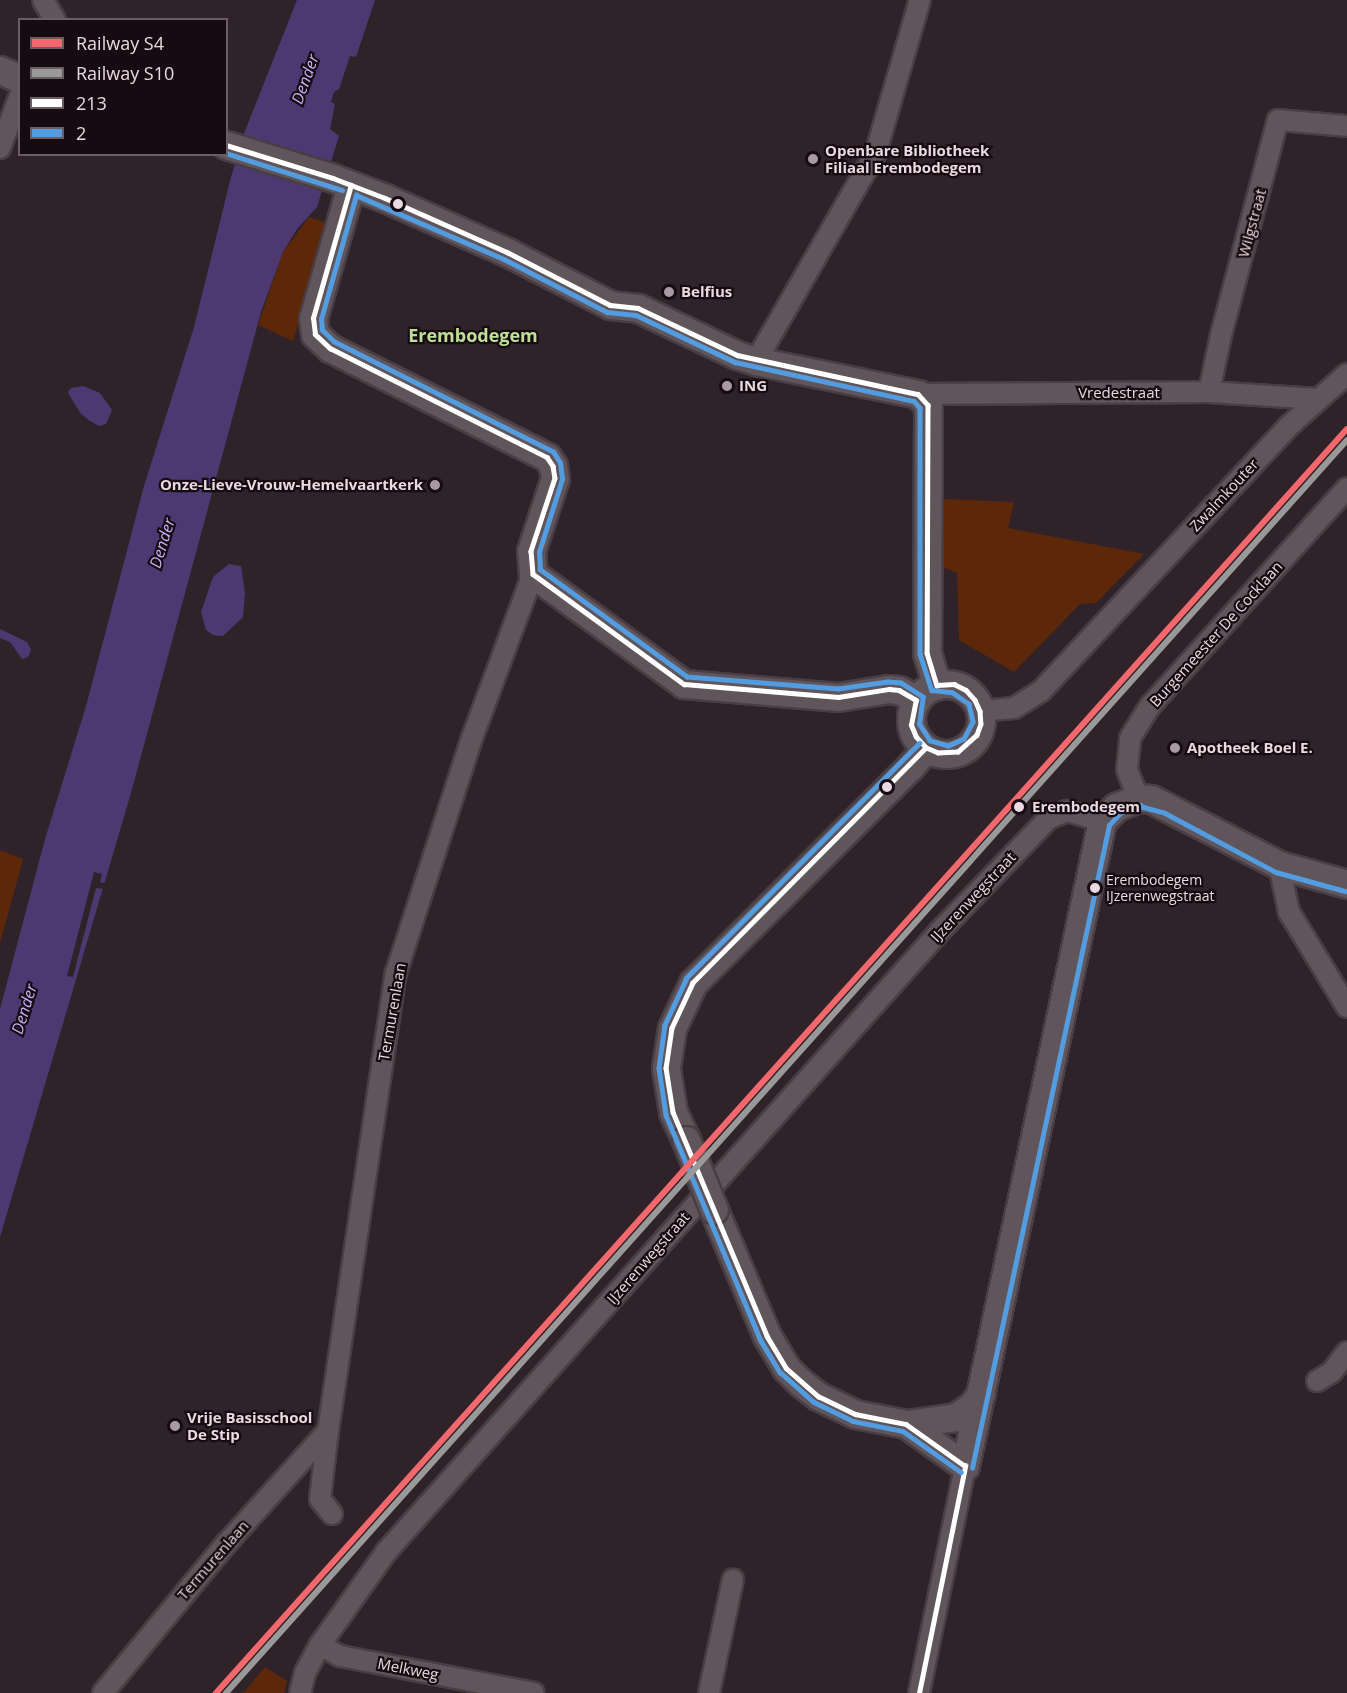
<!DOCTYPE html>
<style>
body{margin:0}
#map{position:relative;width:1347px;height:1693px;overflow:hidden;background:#2f2329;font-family:"Open Sans",sans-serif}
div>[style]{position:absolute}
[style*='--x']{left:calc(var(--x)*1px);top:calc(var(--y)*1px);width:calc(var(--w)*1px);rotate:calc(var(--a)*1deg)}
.green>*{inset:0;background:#5c2809}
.water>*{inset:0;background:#4d3872}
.pier>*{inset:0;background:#2f2329}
.roads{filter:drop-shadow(2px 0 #493e43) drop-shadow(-2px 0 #493e43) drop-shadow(0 2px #493e43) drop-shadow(0 -2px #493e43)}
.street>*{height:20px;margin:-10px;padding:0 10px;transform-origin:10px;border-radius:10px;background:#5f555a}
.secondary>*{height:27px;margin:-13.5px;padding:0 13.5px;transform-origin:13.5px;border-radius:13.5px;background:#5f555a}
.secondary>.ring{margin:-13.5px;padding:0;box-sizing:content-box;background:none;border:27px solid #5f555a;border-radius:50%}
.bridges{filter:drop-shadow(2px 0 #493e43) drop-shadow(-2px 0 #493e43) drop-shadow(0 2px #493e43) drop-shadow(0 -2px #493e43)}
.secondary-bridge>*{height:27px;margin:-13.5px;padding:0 13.5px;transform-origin:13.5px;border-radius:13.5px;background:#5f555a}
.bus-1>*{height:4.5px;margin:-2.25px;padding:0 2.25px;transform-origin:2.25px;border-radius:2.25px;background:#fff}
.bus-2>*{height:4.5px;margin:-2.25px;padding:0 2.25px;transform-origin:2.25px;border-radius:2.25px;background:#539cdf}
.rail-1>*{height:6px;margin:-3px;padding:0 3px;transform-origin:3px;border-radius:3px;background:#f2686d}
.rail-2>*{height:6px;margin:-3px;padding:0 3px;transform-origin:3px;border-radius:3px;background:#999}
.dots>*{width:16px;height:16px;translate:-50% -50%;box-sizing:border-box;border:3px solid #160b10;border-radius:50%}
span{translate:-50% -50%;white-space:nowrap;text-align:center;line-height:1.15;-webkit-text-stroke:4.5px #160b10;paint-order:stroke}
.bus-label{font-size:14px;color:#ead9e0}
.left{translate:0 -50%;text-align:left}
.poi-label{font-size:15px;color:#ead9e0;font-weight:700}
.right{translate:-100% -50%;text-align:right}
.street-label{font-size:15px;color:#ead9e0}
.stop-label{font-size:15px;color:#ead9e0;font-weight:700}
.water-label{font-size:16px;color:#c6b0fb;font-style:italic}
.quarter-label{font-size:18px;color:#bedf99;font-weight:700}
.legend{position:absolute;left:18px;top:18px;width:210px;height:138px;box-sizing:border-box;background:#160b10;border:2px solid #6b5d63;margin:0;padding:8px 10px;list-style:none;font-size:18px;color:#ead9e0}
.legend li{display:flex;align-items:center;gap:12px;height:30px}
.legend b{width:30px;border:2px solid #6b5d63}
</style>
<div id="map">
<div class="green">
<div style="clip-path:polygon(309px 217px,330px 224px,293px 341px,258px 325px,283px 252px)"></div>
<div style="clip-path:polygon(944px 499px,1014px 502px,1008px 528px,1144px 554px,1096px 603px,1080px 604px,1014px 672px,959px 640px,957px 573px,940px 566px)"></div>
<div style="clip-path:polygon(0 850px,23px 859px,0 943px)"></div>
<div style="clip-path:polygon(265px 1667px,287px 1681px,284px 1693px,243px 1693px)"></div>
</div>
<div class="water">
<div style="clip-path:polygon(297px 0,375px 0,356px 57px,350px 56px,339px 89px,334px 92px,331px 102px,335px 104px,330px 129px,339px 136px,317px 207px,297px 229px,283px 252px,261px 312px,131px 793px,0 1237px,0 1009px,45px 839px,86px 706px,144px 486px,194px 327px,231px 177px,245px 131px)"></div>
<div style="clip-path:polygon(83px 386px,100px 393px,112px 410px,106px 424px,99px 426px,90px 421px,81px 414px,71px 398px,68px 392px,71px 388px)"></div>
<div style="clip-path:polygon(229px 564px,241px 566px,245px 593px,243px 617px,223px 636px,213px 635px,206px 630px,201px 612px,213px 577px)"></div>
<div style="clip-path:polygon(0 629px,27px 642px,31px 650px,28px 657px,22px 659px,10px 642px,0 638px)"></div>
</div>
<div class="pier">
<div style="clip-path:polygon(94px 872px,102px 874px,100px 882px,106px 884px,104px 889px,96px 888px,73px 977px,67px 976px)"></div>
</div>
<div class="roads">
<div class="street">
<div style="--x:43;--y:0;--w:23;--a:59"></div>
<div style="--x:0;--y:148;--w:57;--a:-69.3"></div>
<div style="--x:756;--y:361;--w:241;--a:-60.1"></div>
<div style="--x:876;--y:152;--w:158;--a:-73.9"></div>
<div style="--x:1209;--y:392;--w:58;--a:-78.1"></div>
<div style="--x:1221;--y:335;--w:222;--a:-75.2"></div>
<div style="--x:1278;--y:120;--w:69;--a:5"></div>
<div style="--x:918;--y:394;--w:291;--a:-0.4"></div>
<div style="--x:1209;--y:392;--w:110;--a:3.6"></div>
<div style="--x:980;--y:711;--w:34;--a:-5"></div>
<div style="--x:1014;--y:708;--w:32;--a:-32"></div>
<div style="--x:1041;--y:691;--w:363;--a:-46.9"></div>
<div style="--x:1289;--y:426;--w:78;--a:-41.9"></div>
<div style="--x:1138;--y:798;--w:31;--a:-111"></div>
<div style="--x:1127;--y:769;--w:31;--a:-84"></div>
<div style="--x:1130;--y:738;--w:39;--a:-58"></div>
<div style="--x:1151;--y:705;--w:292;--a:-47.9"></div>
<div style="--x:1279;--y:865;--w:48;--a:78"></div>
<div style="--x:1289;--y:912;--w:111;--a:58.6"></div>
<div style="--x:1317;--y:1381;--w:17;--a:-31"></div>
<div style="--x:1332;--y:1372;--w:25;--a:-53"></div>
<div style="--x:332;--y:1514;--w:19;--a:-129"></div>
<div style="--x:320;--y:1499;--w:68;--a:-83.3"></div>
<div style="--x:328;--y:1431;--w:463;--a:-81.6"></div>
<div style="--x:396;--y:973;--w:247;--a:-72.1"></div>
<div style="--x:472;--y:738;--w:175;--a:-69.6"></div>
<div style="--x:320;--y:1645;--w:23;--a:29"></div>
<div style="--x:340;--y:1656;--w:197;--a:10.8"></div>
<div style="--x:103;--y:1693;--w:193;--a:-50.5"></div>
<div style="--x:226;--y:1544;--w:152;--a:-47.9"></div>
<div style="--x:300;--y:1693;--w:21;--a:-76"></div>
<div style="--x:305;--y:1673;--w:32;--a:-62"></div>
<div style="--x:320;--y:1645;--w:114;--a:-54.6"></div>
<div style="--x:386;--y:1552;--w:831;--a:-48.27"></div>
<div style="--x:939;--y:932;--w:157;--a:-46"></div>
<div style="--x:1048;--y:819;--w:21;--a:-23"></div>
<div style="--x:1067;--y:811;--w:36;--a:16"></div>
<div style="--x:709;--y:1693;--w:116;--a:-78.1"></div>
<div style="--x:919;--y:1693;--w:232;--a:-78.5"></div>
</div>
<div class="secondary">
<div style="--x:0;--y:70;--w:22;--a:24"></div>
<div style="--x:226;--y:145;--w:112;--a:17.1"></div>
<div style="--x:333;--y:178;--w:56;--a:21"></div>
<div style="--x:385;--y:198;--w:133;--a:23.9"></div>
<div style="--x:507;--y:252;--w:116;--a:27.2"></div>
<div style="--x:610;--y:305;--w:28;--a:6"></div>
<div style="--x:638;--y:308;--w:110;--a:25.4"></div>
<div style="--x:737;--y:355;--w:20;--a:18"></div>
<div style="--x:756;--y:361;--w:165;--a:11.5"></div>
<div style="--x:918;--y:394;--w:15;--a:48"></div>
<div style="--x:928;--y:405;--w:248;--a:90.2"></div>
<div style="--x:927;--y:653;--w:34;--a:73"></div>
<div style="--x:351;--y:185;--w:138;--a:105.9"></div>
<div style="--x:313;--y:318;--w:16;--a:83"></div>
<div style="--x:315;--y:334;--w:21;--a:43"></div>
<div style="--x:330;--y:348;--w:243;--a:26.7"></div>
<div style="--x:547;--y:457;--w:11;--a:56"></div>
<div style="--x:553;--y:466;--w:12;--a:81"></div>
<div style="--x:555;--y:478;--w:77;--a:108.2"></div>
<div style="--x:531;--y:551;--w:23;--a:85"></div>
<div style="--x:533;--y:574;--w:187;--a:36.1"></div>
<div style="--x:684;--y:684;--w:155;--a:4.8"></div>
<div style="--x:838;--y:697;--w:52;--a:-8.9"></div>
<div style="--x:889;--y:689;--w:10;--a:6"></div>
<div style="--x:899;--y:690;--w:20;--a:30"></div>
<div class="ring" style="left:911px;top:684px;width:43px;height:43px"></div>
<div style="--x:686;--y:1140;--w:31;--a:-115"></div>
<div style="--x:673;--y:1112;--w:45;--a:-99"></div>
<div style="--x:666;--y:1068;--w:40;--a:-81.5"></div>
<div style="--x:672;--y:1028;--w:50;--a:-65"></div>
<div style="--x:693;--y:983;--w:306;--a:-44.9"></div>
<div style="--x:910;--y:767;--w:25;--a:-50"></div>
<div style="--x:714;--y:1210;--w:137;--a:67.2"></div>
<div style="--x:767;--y:1336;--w:37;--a:59"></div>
<div style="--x:786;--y:1368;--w:20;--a:45"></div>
<div style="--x:800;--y:1382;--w:23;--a:38"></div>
<div style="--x:818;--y:1396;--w:41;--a:25.9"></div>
<div style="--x:855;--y:1414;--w:52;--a:11.1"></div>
<div style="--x:906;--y:1424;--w:72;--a:35.4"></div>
<div style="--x:965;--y:1466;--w:659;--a:-78.01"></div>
<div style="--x:1102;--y:821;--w:20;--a:-45"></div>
<div style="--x:1116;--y:807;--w:24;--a:-22"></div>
<div style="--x:1138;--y:798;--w:13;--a:4"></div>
<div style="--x:1151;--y:799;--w:144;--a:27.3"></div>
<div style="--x:1279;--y:865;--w:71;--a:15.6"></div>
<div style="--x:906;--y:1424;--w:50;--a:-8"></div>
<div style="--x:956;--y:1417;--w:19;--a:-35"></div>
<div style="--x:972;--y:1406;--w:16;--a:-55"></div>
</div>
</div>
<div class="bridges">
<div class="secondary-bridge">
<div style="--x:686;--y:1140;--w:75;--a:68.2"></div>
</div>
</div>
<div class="bus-1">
<div style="--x:226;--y:145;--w:112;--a:17.1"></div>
<div style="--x:333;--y:178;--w:56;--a:21"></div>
<div style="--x:385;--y:198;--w:133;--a:23.9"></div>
<div style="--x:507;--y:252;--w:116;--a:27.2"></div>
<div style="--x:610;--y:305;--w:28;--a:6"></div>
<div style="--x:638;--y:308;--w:110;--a:25.4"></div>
<div style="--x:737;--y:355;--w:185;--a:12.2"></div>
<div style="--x:918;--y:394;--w:15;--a:48"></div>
<div style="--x:928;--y:405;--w:248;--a:90.2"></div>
<div style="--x:927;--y:653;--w:34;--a:73"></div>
<div style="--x:937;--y:685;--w:17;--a:-3"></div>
<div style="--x:954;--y:684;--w:13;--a:27"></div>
<div style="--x:966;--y:690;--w:13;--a:48"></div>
<div style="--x:975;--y:700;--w:12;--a:66"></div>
<div style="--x:980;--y:711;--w:13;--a:86"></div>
<div style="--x:981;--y:724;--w:12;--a:110"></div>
<div style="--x:977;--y:735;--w:25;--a:138"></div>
<div style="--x:958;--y:752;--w:20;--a:177"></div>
<div style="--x:938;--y:753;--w:13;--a:-157"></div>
<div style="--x:926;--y:748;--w:15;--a:-132"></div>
<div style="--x:916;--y:737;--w:13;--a:-113"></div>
<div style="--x:911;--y:725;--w:25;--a:-79"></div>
<div style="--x:315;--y:334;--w:21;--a:43"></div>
<div style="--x:330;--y:348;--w:243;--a:26.7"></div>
<div style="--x:547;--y:457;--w:11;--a:56"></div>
<div style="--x:553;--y:466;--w:12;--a:81"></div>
<div style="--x:555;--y:478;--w:77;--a:108.2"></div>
<div style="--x:531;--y:551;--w:23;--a:85"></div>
<div style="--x:533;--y:574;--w:187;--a:36.1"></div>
<div style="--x:684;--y:684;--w:155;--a:4.8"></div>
<div style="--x:838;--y:697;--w:52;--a:-8.9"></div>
<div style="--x:889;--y:689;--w:10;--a:6"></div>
<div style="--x:899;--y:690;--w:20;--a:30"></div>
<div style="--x:315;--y:334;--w:16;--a:-97"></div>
<div style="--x:313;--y:318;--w:138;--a:-74.1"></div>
<div style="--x:926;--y:748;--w:331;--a:134.8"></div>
<div style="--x:693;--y:983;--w:50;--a:115"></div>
<div style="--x:672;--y:1028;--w:40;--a:98.5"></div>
<div style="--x:666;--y:1068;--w:45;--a:81"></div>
<div style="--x:673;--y:1112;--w:243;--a:67.2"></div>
<div style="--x:767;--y:1336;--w:37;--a:59"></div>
<div style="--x:786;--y:1368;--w:43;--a:41.2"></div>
<div style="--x:818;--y:1396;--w:41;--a:25.9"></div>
<div style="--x:855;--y:1414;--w:52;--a:11.1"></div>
<div style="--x:906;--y:1424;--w:72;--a:35.4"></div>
<div style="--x:919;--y:1693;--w:232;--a:-78.5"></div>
</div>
<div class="bus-2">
<div style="--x:226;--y:153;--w:122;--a:17.7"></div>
<div style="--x:356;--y:195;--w:161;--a:23.4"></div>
<div style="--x:504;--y:259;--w:116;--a:27.2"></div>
<div style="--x:607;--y:312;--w:29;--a:6"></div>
<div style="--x:636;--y:315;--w:110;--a:25.4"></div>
<div style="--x:735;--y:362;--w:183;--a:12.3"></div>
<div style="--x:914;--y:401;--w:9;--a:49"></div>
<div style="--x:920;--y:408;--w:246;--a:90"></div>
<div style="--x:920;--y:654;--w:38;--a:72"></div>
<div style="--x:932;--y:690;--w:20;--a:6"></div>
<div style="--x:952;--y:692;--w:21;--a:35"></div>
<div style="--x:969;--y:704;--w:18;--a:77"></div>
<div style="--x:973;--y:722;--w:19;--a:118"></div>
<div style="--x:964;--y:739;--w:17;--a:156"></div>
<div style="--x:948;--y:746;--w:19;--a:-164"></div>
<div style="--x:930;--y:741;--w:20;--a:-123"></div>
<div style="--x:919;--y:724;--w:27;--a:-82"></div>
<div style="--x:923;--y:697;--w:26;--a:-148"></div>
<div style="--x:901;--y:683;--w:13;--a:-176"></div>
<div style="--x:888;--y:682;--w:50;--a:172"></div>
<div style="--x:838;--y:689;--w:151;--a:-175.5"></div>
<div style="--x:687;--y:677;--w:182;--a:-143.9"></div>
<div style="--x:540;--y:570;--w:18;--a:-93"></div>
<div style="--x:539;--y:552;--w:77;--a:-72.5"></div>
<div style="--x:562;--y:479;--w:16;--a:-97"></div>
<div style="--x:560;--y:463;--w:13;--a:-122"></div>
<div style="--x:553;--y:452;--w:245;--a:-153.3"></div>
<div style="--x:334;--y:342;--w:17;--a:-135"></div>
<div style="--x:322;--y:330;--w:11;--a:-95"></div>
<div style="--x:321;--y:319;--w:129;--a:-74.2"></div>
<div style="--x:920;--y:743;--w:331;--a:134.8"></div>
<div style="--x:687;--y:978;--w:52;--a:115.1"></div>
<div style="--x:665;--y:1025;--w:43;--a:97.9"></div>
<div style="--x:659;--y:1068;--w:48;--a:81.5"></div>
<div style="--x:666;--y:1115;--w:243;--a:67.2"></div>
<div style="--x:760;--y:1339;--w:39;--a:59"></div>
<div style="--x:780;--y:1372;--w:45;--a:41.4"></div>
<div style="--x:814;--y:1402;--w:43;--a:26"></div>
<div style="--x:853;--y:1421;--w:51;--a:11.3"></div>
<div style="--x:903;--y:1431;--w:71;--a:35.3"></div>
<div style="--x:1136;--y:805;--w:30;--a:15"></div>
<div style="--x:1165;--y:813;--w:126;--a:28"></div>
<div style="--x:1276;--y:872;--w:72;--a:15.4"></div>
<div style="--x:972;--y:1468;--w:657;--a:-77.97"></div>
<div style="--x:1109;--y:825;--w:16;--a:-47"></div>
<div style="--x:1120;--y:813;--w:22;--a:-21"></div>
</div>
<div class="rail-1">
<div style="--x:216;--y:1693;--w:1696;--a:-48.18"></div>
</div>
<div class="rail-2">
<div style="--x:226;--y:1693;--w:1681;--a:-48.18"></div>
</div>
<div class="dots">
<div style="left:813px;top:159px;background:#a999a0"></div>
<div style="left:398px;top:204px;background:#ead9e0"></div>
<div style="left:669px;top:292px;background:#a999a0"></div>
<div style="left:727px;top:386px;background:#a999a0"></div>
<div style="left:435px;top:485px;background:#a999a0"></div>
<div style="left:1175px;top:748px;background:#a999a0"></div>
<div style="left:887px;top:787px;background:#ead9e0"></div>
<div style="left:1019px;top:807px;background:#ead9e0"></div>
<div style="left:1095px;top:888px;background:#ead9e0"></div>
<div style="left:175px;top:1426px;background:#a999a0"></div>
</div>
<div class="bus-label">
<span class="left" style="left:1106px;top:888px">Erembodegem<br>IJzerenwegstraat</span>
</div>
<div class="poi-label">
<span class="left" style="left:825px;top:159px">Openbare Bibliotheek<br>Filiaal Erembodegem</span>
<span class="left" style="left:681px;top:292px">Belfius</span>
<span class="left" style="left:739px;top:386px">ING</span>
<span class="right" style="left:423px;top:485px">Onze-Lieve-Vrouw-Hemelvaartkerk</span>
<span class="left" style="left:1187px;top:748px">Apotheek Boel E.</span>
<span class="left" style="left:187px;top:1426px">Vrije Basisschool<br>De Stip</span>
</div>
<div class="street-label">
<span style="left:1252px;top:223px;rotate:-75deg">Wilgstraat</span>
<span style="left:1119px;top:393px">Vredestraat</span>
<span style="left:1224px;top:495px;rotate:-47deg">Zwalmkouter</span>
<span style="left:1216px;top:634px;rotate:-48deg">Burgemeester De Cocklaan</span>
<span style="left:973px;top:897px;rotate:-47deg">IJzerenwegstraat</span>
<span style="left:392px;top:1012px;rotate:-80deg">Termurenlaan</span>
<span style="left:648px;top:1258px;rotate:-49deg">IJzerenwegstraat</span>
<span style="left:213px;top:1560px;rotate:-49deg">Termurenlaan</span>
<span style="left:408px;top:1669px;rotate:11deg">Melkweg</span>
</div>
<div class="stop-label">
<span class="left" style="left:1032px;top:807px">Erembodegem</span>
</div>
<div class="water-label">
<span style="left:305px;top:79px;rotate:-70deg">Dender</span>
<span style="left:162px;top:543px;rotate:-73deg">Dender</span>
<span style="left:24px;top:1009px;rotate:-73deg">Dender</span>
</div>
<div class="quarter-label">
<span style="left:473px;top:335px">Erembodegem</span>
</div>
<ul class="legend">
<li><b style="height:8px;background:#f2686d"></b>Railway S4</li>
<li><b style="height:8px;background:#999"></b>Railway S10</li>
<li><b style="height:8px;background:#fff"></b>213</li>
<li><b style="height:8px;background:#539cdf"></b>2</li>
</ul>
</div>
